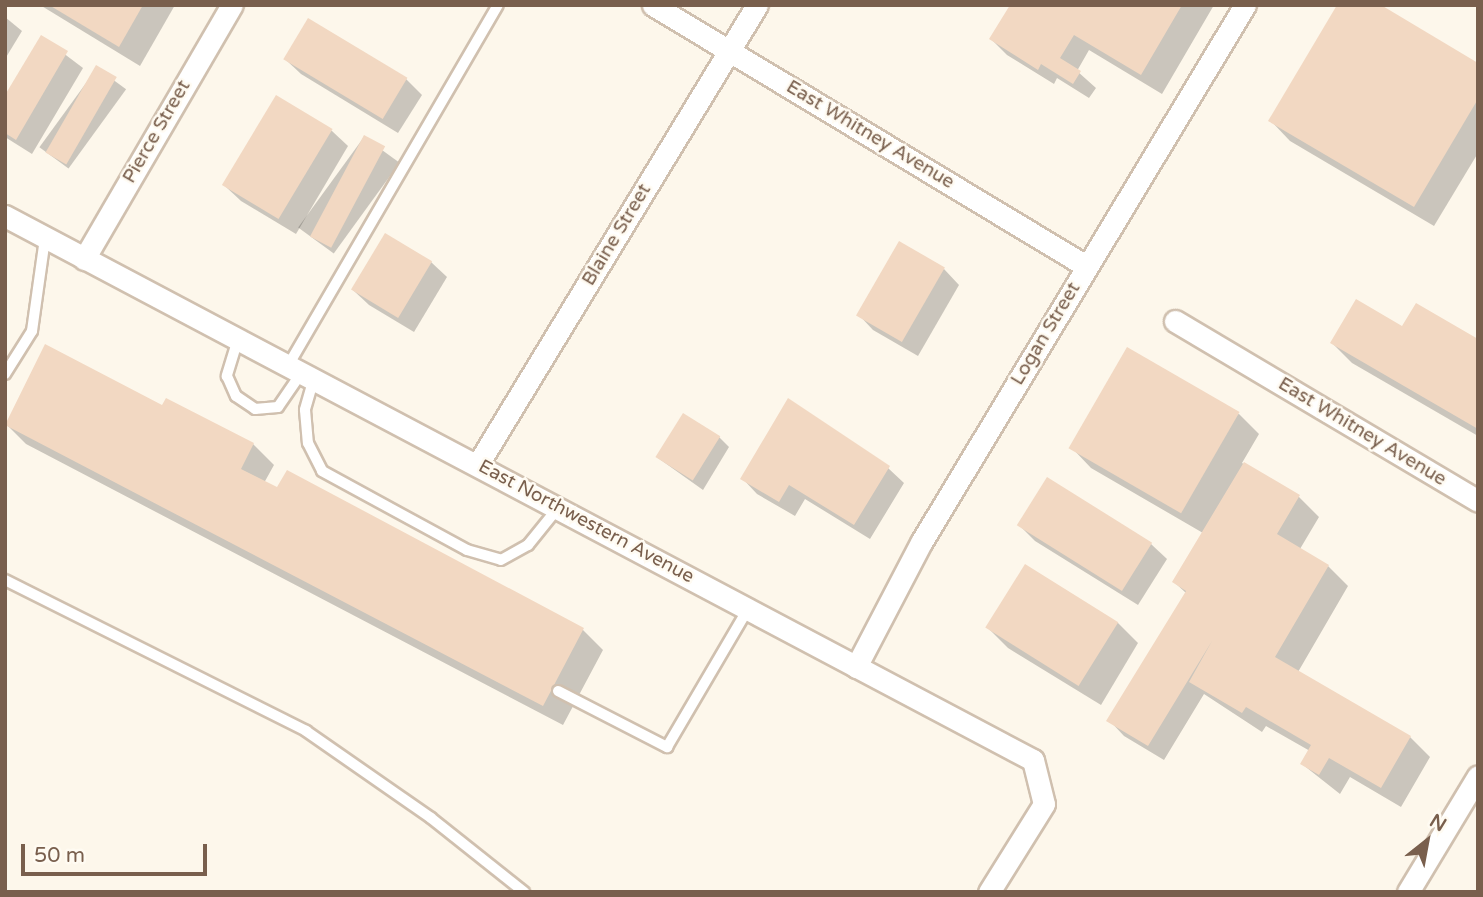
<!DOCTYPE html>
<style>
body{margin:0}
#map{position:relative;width:1483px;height:897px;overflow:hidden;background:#fdf7eb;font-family:"Varela Round",sans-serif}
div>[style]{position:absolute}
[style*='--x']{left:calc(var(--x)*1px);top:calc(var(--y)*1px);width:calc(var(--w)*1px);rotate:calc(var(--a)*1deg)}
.shadow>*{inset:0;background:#0003;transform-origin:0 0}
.building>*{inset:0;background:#f2d8c2;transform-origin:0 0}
.roads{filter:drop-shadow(2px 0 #d0c0af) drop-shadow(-2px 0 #d0c0af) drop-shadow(0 2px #d0c0af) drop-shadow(0 -2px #d0c0af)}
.lane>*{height:10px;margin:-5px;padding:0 5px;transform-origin:5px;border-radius:5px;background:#fff}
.street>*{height:21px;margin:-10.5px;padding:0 10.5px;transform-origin:10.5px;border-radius:10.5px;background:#fff}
span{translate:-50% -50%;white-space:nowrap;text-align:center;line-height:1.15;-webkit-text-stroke:5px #fffbf2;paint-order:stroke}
.street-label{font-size:19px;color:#795f4d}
.frame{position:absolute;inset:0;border:7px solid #795f4d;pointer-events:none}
.north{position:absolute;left:1392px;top:806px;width:70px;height:70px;-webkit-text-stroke:5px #fffbf2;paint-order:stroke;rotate:31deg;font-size:19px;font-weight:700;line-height:28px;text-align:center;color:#795f4d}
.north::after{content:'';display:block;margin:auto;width:24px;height:32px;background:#795f4d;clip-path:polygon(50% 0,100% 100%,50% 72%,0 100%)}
.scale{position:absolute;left:21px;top:844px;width:186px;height:32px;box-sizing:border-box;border:4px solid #795f4d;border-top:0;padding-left:9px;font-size:21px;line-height:24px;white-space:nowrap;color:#795f4d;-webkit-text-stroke:5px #fffbf2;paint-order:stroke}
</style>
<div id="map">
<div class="shadow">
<div style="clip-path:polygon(40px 5px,175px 5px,140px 66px)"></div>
<div style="clip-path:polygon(1012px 5px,1214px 5px,1162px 94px,1089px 50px,1077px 71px,1096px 88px,1089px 98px,1057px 78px,1054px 84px,1007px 55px,991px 39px)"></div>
<div style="clip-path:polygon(5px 17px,22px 31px,5px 59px)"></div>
<div style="clip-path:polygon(42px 37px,83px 68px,32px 154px,5px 137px,5px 99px)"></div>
<div style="clip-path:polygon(285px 59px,406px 79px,422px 95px,398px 133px,301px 74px)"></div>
<div style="clip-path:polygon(1478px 65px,1478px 153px,1434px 226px,1290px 141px,1270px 120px)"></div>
<div style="left:97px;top:68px;width:36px;height:98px;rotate:36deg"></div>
<div style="clip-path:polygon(277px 98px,332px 131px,348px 146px,296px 234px,241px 201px,225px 186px)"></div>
<div style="left:364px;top:137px;width:44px;height:112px;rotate:36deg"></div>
<div style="clip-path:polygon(431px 262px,447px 277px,414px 332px,369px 305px,353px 290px)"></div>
<div style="clip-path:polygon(944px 269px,959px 285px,918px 356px,873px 330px,858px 314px)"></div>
<div style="clip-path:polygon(1478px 341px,1478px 436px,1352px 363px,1332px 343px)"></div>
<div style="clip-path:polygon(167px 400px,253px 444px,274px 465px,264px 483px,583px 630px,603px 650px,563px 725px,26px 444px,6px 424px,163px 408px)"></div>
<div style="clip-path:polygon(1239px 414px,1259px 434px,1242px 463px,1299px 497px,1319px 517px,1300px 549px,1328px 566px,1348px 586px,1298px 672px,1410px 737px,1430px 757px,1401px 807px,1350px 777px,1340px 794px,1302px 764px,1310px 751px,1266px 726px,1262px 732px,1204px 694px,1164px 760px,1124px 736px,1109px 720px,1186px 593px,1174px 582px,1203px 533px,1091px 468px,1071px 447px)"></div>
<div style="clip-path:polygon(719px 437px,729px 447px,703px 490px,658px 458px)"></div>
<div style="clip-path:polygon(888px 468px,904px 483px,870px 539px,805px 499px,795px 516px,757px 494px,742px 478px)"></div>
<div style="clip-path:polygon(1019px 525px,1151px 544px,1167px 559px,1138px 605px,1035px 541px)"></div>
<div style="clip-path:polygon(1118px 623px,1138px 643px,1101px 705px,1008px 648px,988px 628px)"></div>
</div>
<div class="building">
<div style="clip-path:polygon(49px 5px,143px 5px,119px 47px)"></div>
<div style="clip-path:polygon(1010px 5px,1182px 5px,1141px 75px,1074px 35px,1060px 58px,1081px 71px,1073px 84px,1041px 64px,1038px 70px,989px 39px)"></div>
<div style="clip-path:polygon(1337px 5px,1381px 5px,1478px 63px,1478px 99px,1414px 207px,1268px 121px)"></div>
<div style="left:308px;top:18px;width:116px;height:48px;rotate:31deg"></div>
<div style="clip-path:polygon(41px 35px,68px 51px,16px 140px,5px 133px,5px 95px)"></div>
<div style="left:96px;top:65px;width:24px;height:101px;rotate:30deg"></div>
<div style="left:276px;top:95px;width:66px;height:105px;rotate:31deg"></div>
<div style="left:364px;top:135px;width:24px;height:115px;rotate:28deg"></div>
<div style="left:385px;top:233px;width:55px;height:66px;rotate:31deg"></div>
<div style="left:899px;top:241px;width:53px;height:86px;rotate:30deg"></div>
<div style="clip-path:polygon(1356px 299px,1402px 326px,1416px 303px,1478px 339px,1478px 429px,1330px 343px)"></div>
<div style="clip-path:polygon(45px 344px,162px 405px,166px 398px,254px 443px,241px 469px,277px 487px,287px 470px,584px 628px,543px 706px,5px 425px)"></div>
<div style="left:1127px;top:347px;width:130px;height:117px;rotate:30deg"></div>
<div style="clip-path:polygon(788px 398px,890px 466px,854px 525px,789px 485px,779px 502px,740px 479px)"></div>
<div style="left:683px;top:413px;width:44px;height:52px;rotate:32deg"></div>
<div style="clip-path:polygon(1244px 462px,1300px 495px,1277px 534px,1329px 565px,1275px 657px,1411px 736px,1381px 788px,1329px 758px,1319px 775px,1300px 764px,1311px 745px,1246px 707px,1242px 713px,1189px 682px,1212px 641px,1148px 746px,1106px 721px,1186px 591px,1172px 582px)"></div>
<div style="left:1047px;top:477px;width:124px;height:57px;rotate:32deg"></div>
<div style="left:1025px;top:564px;width:110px;height:75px;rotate:32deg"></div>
</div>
<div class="roads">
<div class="lane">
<div style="--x:238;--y:339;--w:39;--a:107"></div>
<div style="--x:227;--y:376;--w:22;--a:66"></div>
<div style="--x:236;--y:396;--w:23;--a:34"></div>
<div style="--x:255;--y:409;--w:23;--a:-5"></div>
<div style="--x:278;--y:407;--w:42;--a:-55.6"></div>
<div style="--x:289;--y:364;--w:415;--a:-59.8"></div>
<div style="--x:5;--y:374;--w:51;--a:-57.9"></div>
<div style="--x:32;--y:331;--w:94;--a:-82"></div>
<div style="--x:314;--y:378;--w:33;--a:106"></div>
<div style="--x:305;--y:410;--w:33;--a:85"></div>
<div style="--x:308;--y:443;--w:31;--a:63"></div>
<div style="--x:322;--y:471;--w:165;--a:28.6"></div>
<div style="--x:467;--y:550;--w:35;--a:16"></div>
<div style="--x:501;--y:560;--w:31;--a:-29"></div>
<div style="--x:528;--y:545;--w:48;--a:-51"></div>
<div style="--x:5;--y:580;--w:337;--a:26.6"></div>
<div style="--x:306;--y:731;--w:152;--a:34.8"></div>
<div style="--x:431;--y:818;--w:119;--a:38.5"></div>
<div style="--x:558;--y:691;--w:123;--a:27.2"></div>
<div style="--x:667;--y:747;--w:160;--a:-59.6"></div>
</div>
<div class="street">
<div style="--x:653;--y:5;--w:506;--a:31.08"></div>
<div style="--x:5;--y:216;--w:1163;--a:27.89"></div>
<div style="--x:1033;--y:760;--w:45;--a:76"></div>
<div style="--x:1044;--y:804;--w:104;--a:122"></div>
<div style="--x:84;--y:259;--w:294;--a:-59.8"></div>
<div style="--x:1175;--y:321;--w:352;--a:30.7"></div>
<div style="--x:478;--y:464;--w:537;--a:-58.71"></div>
<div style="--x:856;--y:667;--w:142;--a:-62.4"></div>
<div style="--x:922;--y:541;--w:626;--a:-58.93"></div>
<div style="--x:1408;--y:892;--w:135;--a:-58.9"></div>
</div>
</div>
<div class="street-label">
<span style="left:157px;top:132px;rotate:-60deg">Pierce Street</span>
<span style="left:870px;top:135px;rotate:31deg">East Whitney Avenue</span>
<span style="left:617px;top:235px;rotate:-59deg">Blaine Street</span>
<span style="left:1046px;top:334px;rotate:-59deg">Logan Street</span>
<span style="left:1362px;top:432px;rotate:31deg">East Whitney Avenue</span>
<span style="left:586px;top:522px;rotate:28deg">East Northwestern Avenue</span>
</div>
<div class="frame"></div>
<div class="north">N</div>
<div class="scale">50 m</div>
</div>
